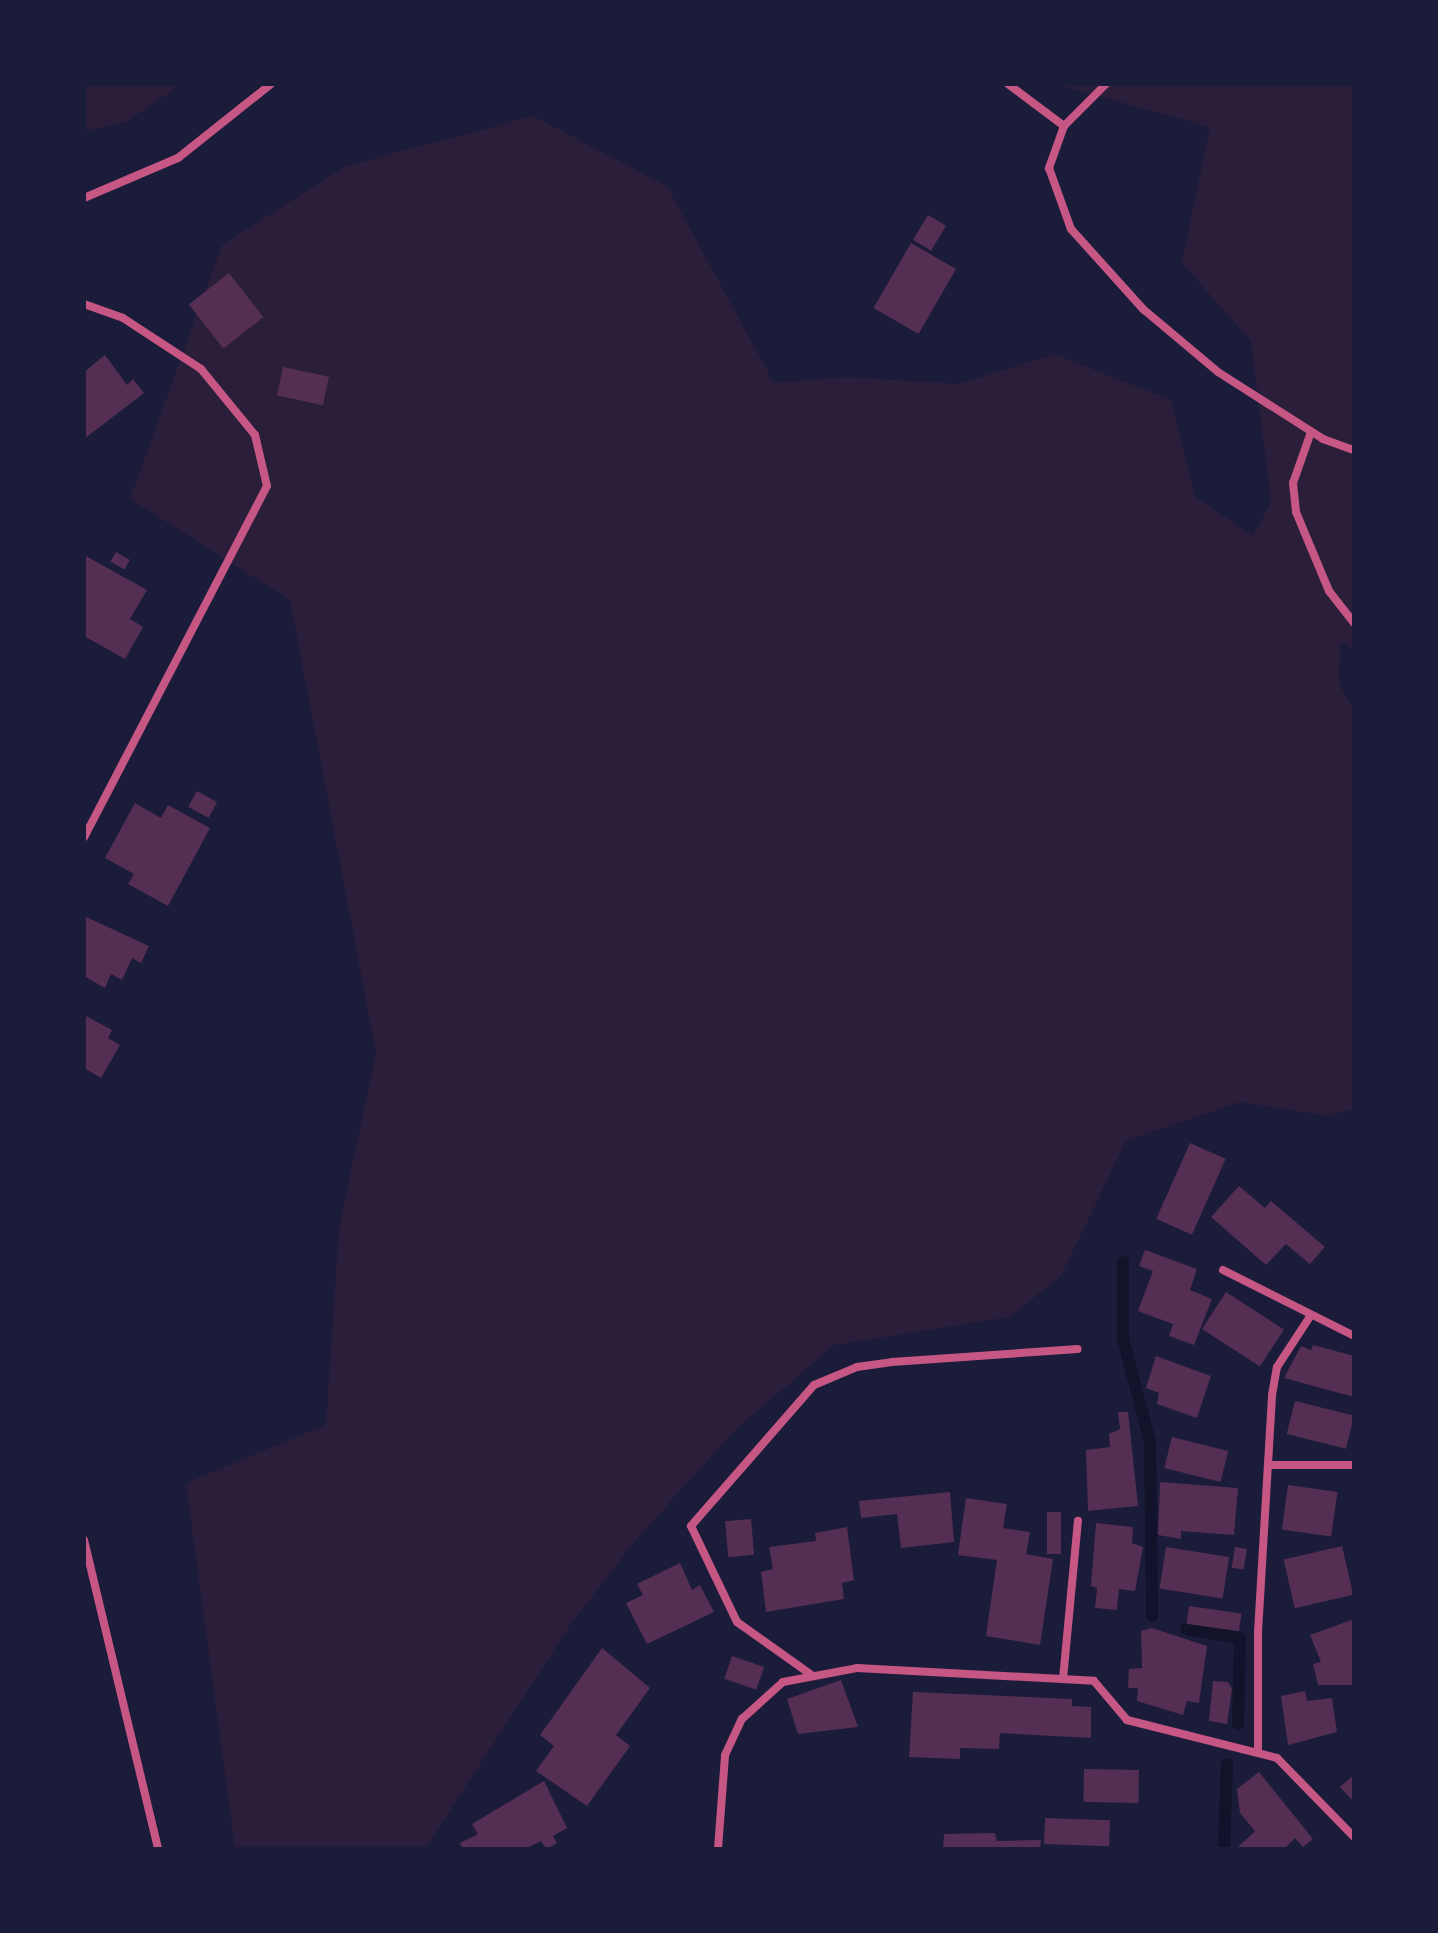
<!DOCTYPE html>
<style>
body{margin:0}
#map{position:relative;width:1438px;height:1933px;overflow:hidden;background:#1b1b3a;font-family:Montserrat,sans-serif}
div>[style]{position:absolute}
[style*='--x']{left:calc(var(--x)*1px);top:calc(var(--y)*1px);width:calc(var(--w)*1px);rotate:calc(var(--a)*1deg)}
.green>*{inset:0;background:#2a1e3b}
.stream>*{height:12px;margin:-6px;padding:0 6px;transform-origin:6px;border-radius:6px;background:#12122b}
.building>*{inset:0;background:#542f53;transform-origin:0 0}
.minor>*{height:8px;margin:-4px;padding:0 4px;transform-origin:4px;border-radius:4px;background:#c65784}
span{translate:-50% -50%;white-space:nowrap;text-align:center;line-height:1.15;-webkit-text-stroke:6px #1b1b3a;paint-order:stroke}
.frame{position:absolute;inset:0;border:86px solid #1b1b3a;pointer-events:none}
</style>
<div id="map">
<div class="green">
<div style="clip-path:polygon(84px 84px,182px 84px,126px 122px,84px 131px)"></div>
<div style="clip-path:polygon(1055px 84px,1354px 84px,1354px 650px,1340px 641px,1339px 684px,1354px 710px,1354px 1109px,1329px 1116px,1240px 1102px,1126px 1141px,1061px 1276px,1010px 1317px,834px 1345px,734px 1431px,635px 1541px,573px 1621px,425px 1849px,235px 1849px,186px 1483px,326px 1425px,339px 1228px,376px 1053px,290px 600px,130px 499px,222px 245px,346px 166px,533px 116px,667px 186px,774px 383px,846px 377px,959px 384px,1054px 354px,1171px 400px,1195px 497px,1253px 536px,1271px 502px,1251px 341px,1182px 263px,1210px 127px)"></div>
</div>
<div class="stream">
<div style="--x:1123;--y:1262;--w:77;--a:90"></div>
<div style="--x:1123;--y:1339;--w:106;--a:75.3"></div>
<div style="--x:1150;--y:1442;--w:174;--a:89.3"></div>
<div style="--x:1186;--y:1629;--w:55;--a:9.5"></div>
<div style="--x:1240;--y:1638;--w:86;--a:91.3"></div>
<div style="--x:1224;--y:1849;--w:85;--a:-88"></div>
</div>
<div class="building">
<div style="left:928px;top:215px;width:21px;height:29px;rotate:31deg"></div>
<div style="left:911px;top:243px;width:52px;height:75px;rotate:30deg"></div>
<div style="left:229px;top:273px;width:56px;height:51px;rotate:52deg"></div>
<div style="clip-path:polygon(105px 355px,127px 385px,133px 379px,144px 393px,84px 439px,84px 372px)"></div>
<div style="left:283px;top:367px;width:47px;height:29px;rotate:12deg"></div>
<div style="left:116px;top:552px;width:16px;height:11px;rotate:30deg"></div>
<div style="clip-path:polygon(84px 555px,147px 590px,130px 619px,143px 627px,125px 659px,84px 636px)"></div>
<div style="left:197px;top:791px;width:23px;height:18px;rotate:29deg"></div>
<div style="clip-path:polygon(135px 803px,161px 818px,168px 805px,210px 828px,168px 906px,128px 884px,134px 874px,105px 858px)"></div>
<div style="clip-path:polygon(84px 916px,149px 946px,141px 963px,132px 958px,122px 980px,111px 974px,105px 988px,84px 976px)"></div>
<div style="clip-path:polygon(84px 1015px,112px 1030px,108px 1038px,120px 1045px,101px 1078px,84px 1068px)"></div>
<div style="left:1190px;top:1143px;width:39px;height:83px;rotate:24deg"></div>
<div style="clip-path:polygon(1239px 1186px,1265px 1208px,1271px 1201px,1325px 1247px,1310px 1264px,1286px 1244px,1266px 1265px,1211px 1217px)"></div>
<div style="clip-path:polygon(1145px 1250px,1197px 1269px,1190px 1290px,1212px 1299px,1194px 1345px,1169px 1336px,1173px 1324px,1138px 1311px,1153px 1271px,1139px 1266px)"></div>
<div style="left:1226px;top:1292px;width:69px;height:44px;rotate:33deg"></div>
<div style="clip-path:polygon(1313px 1345px,1354px 1356px,1354px 1397px,1284px 1378px,1301px 1346px,1311px 1350px)"></div>
<div style="clip-path:polygon(1156px 1356px,1211px 1376px,1197px 1418px,1157px 1404px,1159px 1393px,1146px 1388px)"></div>
<div style="left:1295px;top:1401px;width:61px;height:34px;rotate:14deg"></div>
<div style="clip-path:polygon(1118px 1412px,1128px 1412px,1138px 1506px,1088px 1511px,1086px 1450px,1110px 1447px,1109px 1434px,1120px 1429px)"></div>
<div style="left:1172px;top:1437px;width:58px;height:32px;rotate:14deg"></div>
<div style="clip-path:polygon(1160px 1482px,1238px 1488px,1234px 1535px,1181px 1531px,1181px 1539px,1158px 1535px)"></div>
<div style="left:1288px;top:1485px;width:50px;height:45px;rotate:8deg"></div>
<div style="clip-path:polygon(950px 1492px,954px 1542px,901px 1548px,897px 1514px,861px 1518px,859px 1501px)"></div>
<div style="clip-path:polygon(966px 1498px,1007px 1504px,1003px 1528px,1030px 1532px,1026px 1554px,1053px 1559px,1040px 1645px,986px 1636px,997px 1560px,958px 1555px)"></div>
<div style="left:1047px;top:1512px;width:14px;height:42px"></div>
<div style="left:751px;top:1519px;width:36px;height:26px;rotate:85deg"></div>
<div style="clip-path:polygon(1096px 1523px,1133px 1527px,1132px 1543px,1143px 1547px,1135px 1591px,1119px 1589px,1117px 1610px,1095px 1608px,1097px 1588px,1091px 1586px)"></div>
<div style="clip-path:polygon(847px 1527px,854px 1580px,842px 1583px,844px 1599px,766px 1612px,761px 1572px,773px 1569px,769px 1547px,816px 1541px,815px 1533px)"></div>
<div style="left:1342px;top:1546px;width:50px;height:60px;rotate:77deg"></div>
<div style="left:1166px;top:1547px;width:64px;height:42px;rotate:9deg"></div>
<div style="left:1235px;top:1547px;width:12px;height:21px;rotate:9deg"></div>
<div style="clip-path:polygon(680px 1563px,692px 1590px,700px 1585px,714px 1612px,647px 1644px,626px 1603px,643px 1595px,637px 1584px)"></div>
<div style="left:1189px;top:1606px;width:53px;height:18px;rotate:8deg"></div>
<div style="clip-path:polygon(1354px 1619px,1354px 1685px,1318px 1685px,1313px 1664px,1321px 1662px,1310px 1635px)"></div>
<div style="clip-path:polygon(1152px 1628px,1207px 1646px,1199px 1703px,1187px 1701px,1183px 1715px,1137px 1701px,1138px 1688px,1128px 1688px,1129px 1669px,1142px 1668px,1141px 1631px)"></div>
<div style="clip-path:polygon(602px 1648px,650px 1688px,616px 1735px,630px 1746px,587px 1806px,536px 1771px,554px 1746px,540px 1735px)"></div>
<div style="left:732px;top:1656px;width:34px;height:24px;rotate:19deg"></div>
<div style="clip-path:polygon(841px 1680px,858px 1727px,798px 1734px,787px 1699px)"></div>
<div style="clip-path:polygon(1213px 1681px,1228px 1682px,1232px 1689px,1227px 1724px,1209px 1721px)"></div>
<div style="clip-path:polygon(1305px 1691px,1307px 1701px,1332px 1698px,1337px 1732px,1288px 1745px,1281px 1696px)"></div>
<div style="clip-path:polygon(913px 1692px,1072px 1699px,1072px 1706px,1091px 1707px,1091px 1738px,1000px 1733px,999px 1749px,960px 1748px,960px 1759px,909px 1757px)"></div>
<div style="left:1084px;top:1769px;width:55px;height:33px;rotate:1deg"></div>
<div style="clip-path:polygon(1259px 1772px,1313px 1839px,1303px 1847px,1295px 1838px,1284px 1849px,1236px 1849px,1255px 1831px,1240px 1813px,1237px 1789px)"></div>
<div style="clip-path:polygon(1354px 1775px,1354px 1802px,1340px 1787px)"></div>
<div style="clip-path:polygon(544px 1781px,567px 1828px,553px 1836px,557px 1843px,546px 1849px,541px 1841px,525px 1849px,463px 1849px,460px 1843px,478px 1834px,472px 1824px)"></div>
<div style="left:1045px;top:1818px;width:65px;height:26px;rotate:2deg"></div>
<div style="clip-path:polygon(995px 1833px,997px 1841px,1041px 1840px,1040px 1849px,943px 1849px,944px 1834px)"></div>
</div>
<div class="minor">
<div style="--x:1008;--y:84;--w:70;--a:36.9"></div>
<div style="--x:1106;--y:84;--w:59;--a:135"></div>
<div style="--x:1064;--y:126;--w:45;--a:109.7"></div>
<div style="--x:1049;--y:168;--w:65;--a:70.2"></div>
<div style="--x:1071;--y:229;--w:108;--a:48"></div>
<div style="--x:1143;--y:309;--w:98;--a:40"></div>
<div style="--x:1218;--y:372;--w:125;--a:32.5"></div>
<div style="--x:1323;--y:439;--w:33;--a:20"></div>
<div style="--x:84;--y:198;--w:102;--a:-23.1"></div>
<div style="--x:178;--y:158;--w:119;--a:-38.5"></div>
<div style="--x:84;--y:304;--w:41;--a:19.7"></div>
<div style="--x:123;--y:318;--w:93;--a:33.2"></div>
<div style="--x:201;--y:369;--w:85;--a:50.7"></div>
<div style="--x:255;--y:435;--w:52;--a:76.8"></div>
<div style="--x:267;--y:486;--w:396;--a:117.5"></div>
<div style="--x:1311;--y:432;--w:54;--a:109.4"></div>
<div style="--x:1293;--y:483;--w:29;--a:84"></div>
<div style="--x:1296;--y:512;--w:86;--a:67.3"></div>
<div style="--x:1329;--y:591;--w:41;--a:52"></div>
<div style="--x:1223;--y:1270;--w:147;--a:26.7"></div>
<div style="--x:1268;--y:1465;--w:86;--a:0"></div>
<div style="--x:84;--y:1540;--w:318;--a:76.5"></div>
<div style="--x:813;--y:1676;--w:93;--a:-144.6"></div>
<div style="--x:737;--y:1622;--w:106;--a:-115.6"></div>
<div style="--x:691;--y:1526;--w:187;--a:-48.9"></div>
<div style="--x:814;--y:1385;--w:47;--a:-22.7"></div>
<div style="--x:857;--y:1367;--w:35;--a:-8"></div>
<div style="--x:892;--y:1362;--w:186;--a:-4"></div>
<div style="--x:1063;--y:1679;--w:159;--a:-84.6"></div>
<div style="--x:1258;--y:1753;--w:121;--a:-90"></div>
<div style="--x:1258;--y:1632;--w:237;--a:-86.6"></div>
<div style="--x:1272;--y:1395;--w:28;--a:-80"></div>
<div style="--x:1277;--y:1367;--w:62;--a:-56.8"></div>
<div style="--x:718;--y:1849;--w:94;--a:-85.7"></div>
<div style="--x:725;--y:1755;--w:40;--a:-65"></div>
<div style="--x:742;--y:1719;--w:55;--a:-42.1"></div>
<div style="--x:783;--y:1682;--w:75;--a:-10.7"></div>
<div style="--x:857;--y:1668;--w:237;--a:3.1"></div>
<div style="--x:1094;--y:1681;--w:51;--a:49.8"></div>
<div style="--x:1127;--y:1720;--w:155;--a:14.2"></div>
<div style="--x:1277;--y:1758;--w:110;--a:45.7"></div>
</div>
<div class="frame"></div>
</div>
